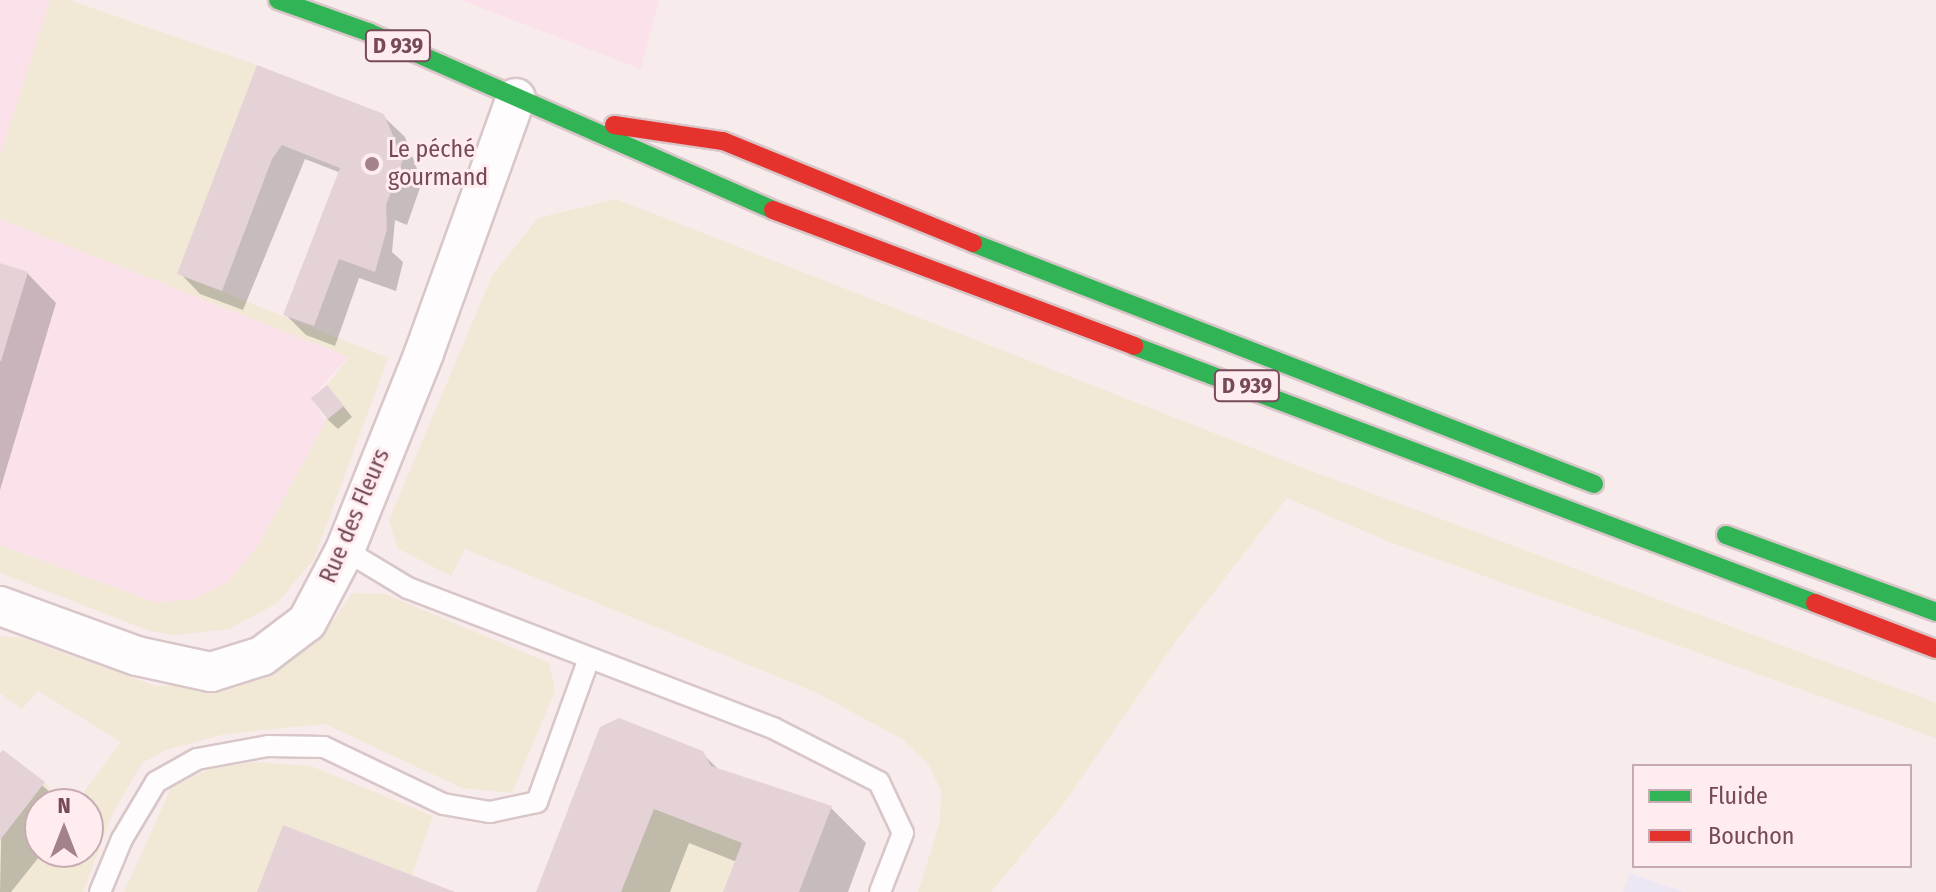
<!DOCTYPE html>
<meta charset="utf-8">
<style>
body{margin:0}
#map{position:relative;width:1936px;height:892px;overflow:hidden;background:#f8ebec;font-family:"Fira Sans Condensed",sans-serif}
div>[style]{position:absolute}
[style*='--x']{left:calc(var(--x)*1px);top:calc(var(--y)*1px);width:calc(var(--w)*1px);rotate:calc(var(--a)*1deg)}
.commercial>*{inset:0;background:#fbe1e9}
.education>*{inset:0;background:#ece7f3}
.green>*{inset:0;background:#f1e9d6}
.shadow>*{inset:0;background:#0003}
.building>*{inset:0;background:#e4d2d6;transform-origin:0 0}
.roads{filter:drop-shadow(2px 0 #d8c6c9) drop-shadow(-2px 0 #d8c6c9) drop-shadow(0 2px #d8c6c9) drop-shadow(0 -2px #d8c6c9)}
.lane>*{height:20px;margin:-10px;padding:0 10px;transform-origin:10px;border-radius:10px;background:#fefcfc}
.street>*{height:38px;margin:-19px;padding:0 19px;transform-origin:19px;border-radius:19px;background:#fefcfc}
.fast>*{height:18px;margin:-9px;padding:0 9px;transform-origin:9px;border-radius:9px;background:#30b455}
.jam>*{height:18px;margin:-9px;padding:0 9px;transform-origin:9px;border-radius:9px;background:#e5322d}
.dots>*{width:22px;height:22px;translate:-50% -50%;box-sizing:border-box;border:4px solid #ffecee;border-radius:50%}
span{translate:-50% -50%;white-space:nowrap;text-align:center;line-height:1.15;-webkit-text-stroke:6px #ffecee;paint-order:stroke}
.shield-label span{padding:2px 6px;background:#ffecee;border:2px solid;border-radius:6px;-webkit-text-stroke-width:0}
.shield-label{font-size:22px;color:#764a58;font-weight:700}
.poi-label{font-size:24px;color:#764a58}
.left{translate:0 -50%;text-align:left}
.street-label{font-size:24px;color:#764a58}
.legend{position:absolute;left:1632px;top:764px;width:280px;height:104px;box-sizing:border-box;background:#ffecee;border:2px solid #c8abb2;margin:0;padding:10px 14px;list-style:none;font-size:24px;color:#764a58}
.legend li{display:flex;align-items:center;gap:16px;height:40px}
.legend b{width:40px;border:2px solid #c8abb2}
.north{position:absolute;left:24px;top:788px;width:80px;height:80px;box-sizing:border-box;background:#ffecee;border:2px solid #c8abb2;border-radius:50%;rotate:0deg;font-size:22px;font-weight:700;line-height:32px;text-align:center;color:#764a58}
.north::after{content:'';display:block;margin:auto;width:28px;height:36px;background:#a4828c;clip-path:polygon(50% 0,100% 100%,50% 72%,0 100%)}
</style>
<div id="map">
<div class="commercial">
<div style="clip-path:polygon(0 0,51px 0,0 156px)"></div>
<div style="clip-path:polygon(461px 0,659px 0,641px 69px)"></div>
<div style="clip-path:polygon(0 219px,349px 356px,311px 398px,326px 421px,259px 544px,228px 582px,194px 599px,157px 603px,0 545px)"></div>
</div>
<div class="education">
<div style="clip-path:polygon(1629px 873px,1684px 892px,1623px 892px)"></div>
</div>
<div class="green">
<div style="clip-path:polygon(50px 0,69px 0,257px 65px,178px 274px,388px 358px,314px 559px,277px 603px,229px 629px,175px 635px,150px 631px,0 573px,0 545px,157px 603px,194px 599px,228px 582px,259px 544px,326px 421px,327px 385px,349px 357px,0 219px,0 156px)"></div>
<div style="clip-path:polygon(616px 199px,1298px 466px,1921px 697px,1936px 703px,1936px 738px,1392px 543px,1287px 498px,1173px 645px,1062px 806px,991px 892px,918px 892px,940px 822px,941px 791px,929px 765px,902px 739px,815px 692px,465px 549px,451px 576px,397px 548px,389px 520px,492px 276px,538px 218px)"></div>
<div style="clip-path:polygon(352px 593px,385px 594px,549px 663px,555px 691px,512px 793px,462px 788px,325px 724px,225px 734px,166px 750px,142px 763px,112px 815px,83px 892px,0 892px,0 840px,45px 782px,61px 804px,40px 804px,40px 852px,88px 852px,88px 804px,75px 804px,121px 742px,38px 691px,22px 709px,0 693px,0 636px,22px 638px,156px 686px,198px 685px,303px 645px,334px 620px)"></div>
<div style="clip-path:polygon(254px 762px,311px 766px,433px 816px,412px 875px,283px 826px,257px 892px,124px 892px,171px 788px,209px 769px)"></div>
<div style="clip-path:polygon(654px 809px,742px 843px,723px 892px,621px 892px)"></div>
</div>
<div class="shadow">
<div style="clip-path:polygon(258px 68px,383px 116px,405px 137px,422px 182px,407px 225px,395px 220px,392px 252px,403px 262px,396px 291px,359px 278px,335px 346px,306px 335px,285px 314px,341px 173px,305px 159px,243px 310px,200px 294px,180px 273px)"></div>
<div style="clip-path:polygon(0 265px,27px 273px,56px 303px,0 490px)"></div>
<div style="clip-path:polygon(337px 398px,352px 417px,338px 429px,327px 419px)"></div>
<div style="clip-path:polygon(3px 752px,64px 804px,40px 804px,43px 852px,11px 892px,0 892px)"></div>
<div style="clip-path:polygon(702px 753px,721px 772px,831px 808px,866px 843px,848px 892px,725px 892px,737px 862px,689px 843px,670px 892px,538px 892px)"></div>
</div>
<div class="building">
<div style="clip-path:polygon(257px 65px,384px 114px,403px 160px,386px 205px,387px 229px,375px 272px,339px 259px,314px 326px,283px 315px,340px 168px,317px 159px,282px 145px,272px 159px,222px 291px,177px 274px)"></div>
<div style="clip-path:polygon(0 263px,28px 272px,1px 361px,0 361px)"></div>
<div style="left:327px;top:385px;width:27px;height:21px;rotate:51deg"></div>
<div style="clip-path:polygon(619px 718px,703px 751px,711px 766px,832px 806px,799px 892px,723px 892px,742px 843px,654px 809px,621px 892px,536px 892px,600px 727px)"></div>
<div style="clip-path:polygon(3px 750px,45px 782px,0 840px,0 753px)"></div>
<div style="clip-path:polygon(283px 825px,455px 892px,257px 892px)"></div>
</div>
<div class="roads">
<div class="lane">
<div style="--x:345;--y:550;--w:74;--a:31.1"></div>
<div style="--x:408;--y:588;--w:391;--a:21"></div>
<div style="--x:773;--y:728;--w:119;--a:27"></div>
<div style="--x:879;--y:782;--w:56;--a:64.8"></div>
<div style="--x:903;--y:833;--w:63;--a:111.3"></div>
<div style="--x:100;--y:892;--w:57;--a:-67.5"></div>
<div style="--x:122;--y:839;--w:66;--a:-59.2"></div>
<div style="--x:156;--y:782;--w:47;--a:-29.3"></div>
<div style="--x:197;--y:759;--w:72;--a:-10.4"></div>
<div style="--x:268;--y:746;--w:56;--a:1"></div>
<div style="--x:324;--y:747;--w:132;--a:25.6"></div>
<div style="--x:443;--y:804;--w:48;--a:9.7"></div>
<div style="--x:490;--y:812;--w:48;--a:-12"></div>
<div style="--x:537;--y:802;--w:153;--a:-70.1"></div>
</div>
<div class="street">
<div style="--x:0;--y:606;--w:146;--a:20.1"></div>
<div style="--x:137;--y:656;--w:76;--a:12.2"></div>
<div style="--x:211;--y:672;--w:53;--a:-17.4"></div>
<div style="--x:262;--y:656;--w:56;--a:-37.1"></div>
<div style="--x:307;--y:622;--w:81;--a:-62.2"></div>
<div style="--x:345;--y:550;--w:212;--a:-68.1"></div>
<div style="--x:424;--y:353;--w:271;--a:-70.2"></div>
</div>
<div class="fast">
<div style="--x:278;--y:0;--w:96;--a:19.6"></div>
<div style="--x:368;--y:32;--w:442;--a:23.7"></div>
<div style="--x:973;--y:243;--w:666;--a:21.21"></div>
<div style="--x:1134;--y:346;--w:728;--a:20.68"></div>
<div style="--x:1726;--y:535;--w:224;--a:20.1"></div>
</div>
<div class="jam">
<div style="--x:614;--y:125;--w:110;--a:8.4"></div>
<div style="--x:723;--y:141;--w:270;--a:22.2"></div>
<div style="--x:773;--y:210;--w:386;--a:20.6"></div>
<div style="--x:1815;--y:603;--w:129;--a:20.8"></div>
</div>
</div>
<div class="dots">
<div style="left:372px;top:164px;background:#a4828c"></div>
</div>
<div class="shield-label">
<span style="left:398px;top:46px">D 939</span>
<span style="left:1247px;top:386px">D 939</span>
</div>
<div class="poi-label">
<span class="left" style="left:388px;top:164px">Le péché<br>gourmand</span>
</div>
<div class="street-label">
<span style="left:355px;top:516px;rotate:-67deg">Rue des Fleurs</span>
</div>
<ul class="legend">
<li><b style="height:10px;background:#30b455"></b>Fluide</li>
<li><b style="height:10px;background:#e5322d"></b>Bouchon</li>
</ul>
<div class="north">N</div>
</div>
